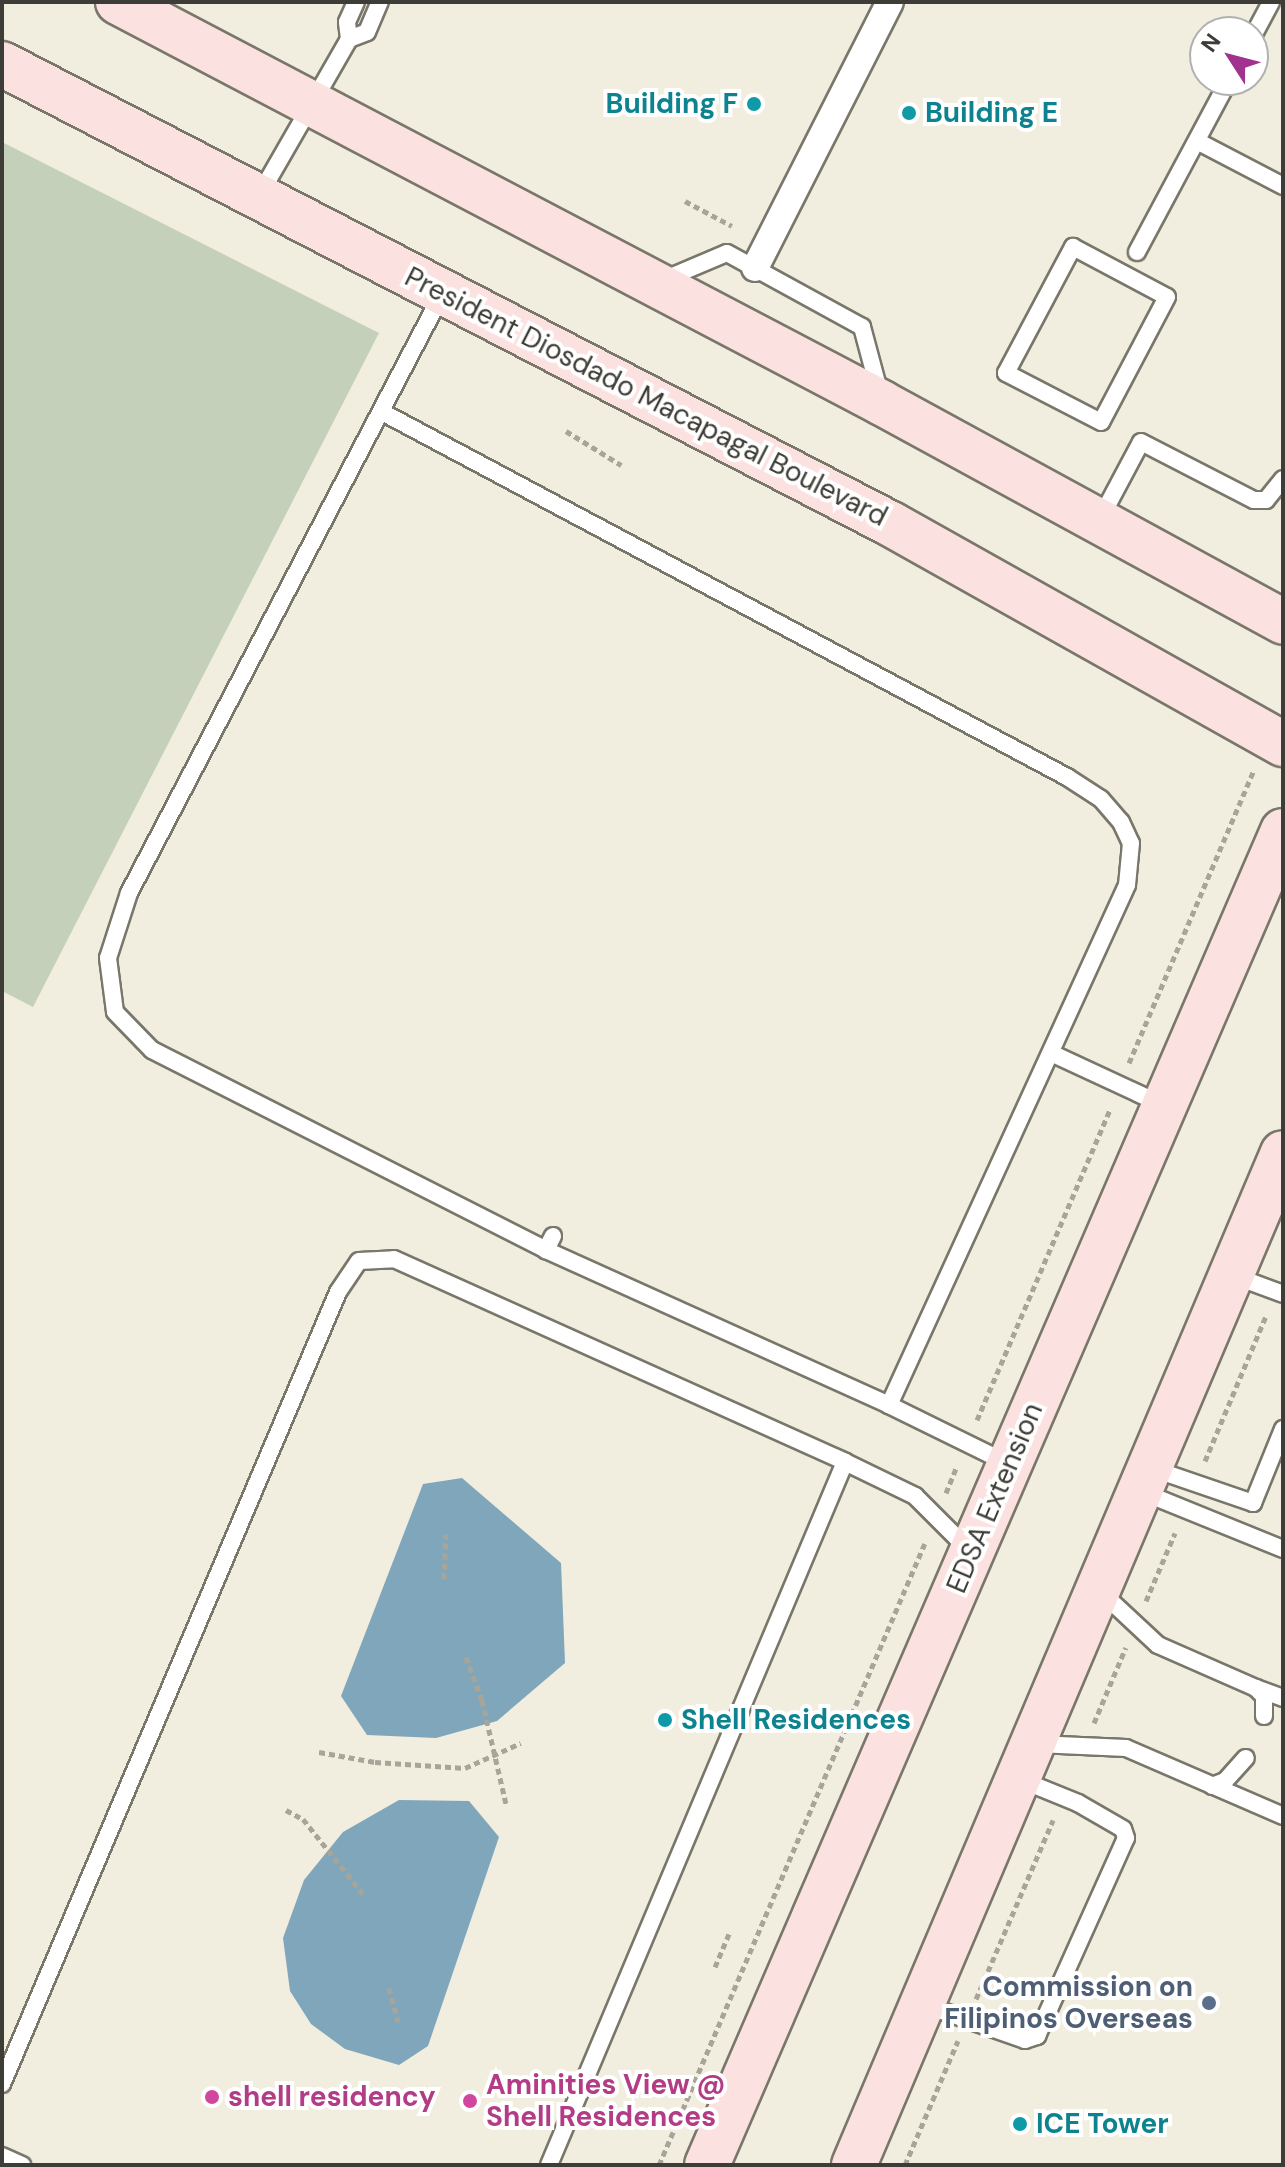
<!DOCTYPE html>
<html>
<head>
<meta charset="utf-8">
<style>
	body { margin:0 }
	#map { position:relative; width:1285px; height:2167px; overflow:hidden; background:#f1eee0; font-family:"DM Sans",sans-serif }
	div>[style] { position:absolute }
	.green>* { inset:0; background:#c4d0b9 }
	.water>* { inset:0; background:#7fa6ba }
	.path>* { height:5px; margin-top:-2.5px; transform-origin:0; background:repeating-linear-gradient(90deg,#a7a59a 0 6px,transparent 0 10px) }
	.roads { filter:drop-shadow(2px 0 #79766a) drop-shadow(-2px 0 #79766a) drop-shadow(0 2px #79766a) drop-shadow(0 -2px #79766a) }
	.service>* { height:16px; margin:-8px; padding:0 8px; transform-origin:8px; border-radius:8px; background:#fff }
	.pedestrian>* { height:26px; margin:-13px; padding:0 13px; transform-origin:13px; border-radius:13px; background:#fff }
	.secondary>* { height:44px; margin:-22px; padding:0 22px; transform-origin:22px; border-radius:22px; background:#fbe2e1 }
	.dots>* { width:22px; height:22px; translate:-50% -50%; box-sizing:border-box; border:4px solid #fff; border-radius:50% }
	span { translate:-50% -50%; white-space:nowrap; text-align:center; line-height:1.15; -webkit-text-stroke:8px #fff; paint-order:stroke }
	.culture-label { font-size:28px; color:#0d838f; font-weight:700 }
	.right { translate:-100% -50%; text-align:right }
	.left { translate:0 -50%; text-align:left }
	.street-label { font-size:28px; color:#3d3c36 }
	.service-label { font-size:28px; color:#4e5e75; font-weight:700 }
	.hotel-label { font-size:28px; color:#b23c85; font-weight:700 }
	.frame { position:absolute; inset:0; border:4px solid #3d3c36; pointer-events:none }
	.north { position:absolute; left:1189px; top:16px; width:80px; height:80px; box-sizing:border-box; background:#fff; border:2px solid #b1b1af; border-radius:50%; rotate:306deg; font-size:22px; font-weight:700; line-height:32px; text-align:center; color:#3d3c36 }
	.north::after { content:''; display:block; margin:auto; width:28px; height:36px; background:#a2328f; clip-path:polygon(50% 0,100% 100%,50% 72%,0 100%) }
</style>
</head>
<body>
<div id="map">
	<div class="green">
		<div style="clip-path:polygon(2px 142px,379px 333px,33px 1007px,2px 991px)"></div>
	</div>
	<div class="water">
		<div style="clip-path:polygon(462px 1478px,561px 1563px,565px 1663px,497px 1721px,436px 1738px,367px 1735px,341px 1696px,423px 1484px)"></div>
		<div style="clip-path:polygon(399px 1800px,469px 1801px,499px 1837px,428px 2046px,399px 2065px,345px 2049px,311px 2024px,290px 1991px,283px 1938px,304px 1880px,343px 1832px)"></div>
	</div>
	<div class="path">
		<div style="left:685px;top:201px;width:53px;rotate:28deg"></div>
		<div style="left:566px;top:431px;width:65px;rotate:31.7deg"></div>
		<div style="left:1129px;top:1063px;width:319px;rotate:-66.9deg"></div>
		<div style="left:977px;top:1420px;width:338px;rotate:-66.8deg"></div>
		<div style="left:1205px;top:1461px;width:157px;rotate:-67.2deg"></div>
		<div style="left:946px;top:1493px;width:29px;rotate:-68deg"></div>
		<div style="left:444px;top:1579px;width:45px;rotate:-87.5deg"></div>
		<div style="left:1146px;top:1601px;width:74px;rotate:-66.9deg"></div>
		<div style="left:466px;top:1657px;width:46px;rotate:69.6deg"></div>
		<div style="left:482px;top:1700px;width:107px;rotate:77deg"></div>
		<div style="left:1094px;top:1723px;width:82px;rotate:-67.2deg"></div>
		<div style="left:319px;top:1752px;width:57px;rotate:10.1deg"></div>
		<div style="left:375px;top:1762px;width:90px;rotate:3.8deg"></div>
		<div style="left:465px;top:1768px;width:61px;rotate:-24.1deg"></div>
		<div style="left:286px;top:1810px;width:19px;rotate:28deg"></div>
		<div style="left:303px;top:1819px;width:96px;rotate:51.3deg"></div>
		<div style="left:715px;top:1967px;width:39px;rotate:-67deg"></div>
		<div style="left:389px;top:1988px;width:35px;rotate:75deg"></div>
		<div style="left:976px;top:1999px;width:195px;rotate:-66.7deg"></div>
		<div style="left:659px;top:2165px;width:676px;rotate:-66.85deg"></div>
		<div style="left:905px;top:2165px;width:135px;rotate:-66.9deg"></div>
	</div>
	<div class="roads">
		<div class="service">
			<div style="left:1253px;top:36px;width:38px;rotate:-62deg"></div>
			<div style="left:349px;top:39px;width:19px;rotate:-21deg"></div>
			<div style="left:367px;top:32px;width:33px;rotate:-67deg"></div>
			<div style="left:1197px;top:141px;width:97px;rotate:27.6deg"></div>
			<div style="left:260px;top:194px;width:179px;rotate:-60.1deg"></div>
			<div style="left:349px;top:39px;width:17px;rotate:-97deg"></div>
			<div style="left:347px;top:22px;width:22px;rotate:-66deg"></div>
			<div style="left:1073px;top:247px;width:106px;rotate:28deg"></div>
			<div style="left:1167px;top:297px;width:141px;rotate:117.8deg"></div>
			<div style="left:1101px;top:422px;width:107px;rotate:-152.7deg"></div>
			<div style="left:1006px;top:373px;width:143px;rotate:-62deg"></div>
			<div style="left:1137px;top:252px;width:195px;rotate:-61.9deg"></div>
			<div style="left:663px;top:280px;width:69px;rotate:-22.9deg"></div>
			<div style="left:727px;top:253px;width:154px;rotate:28.7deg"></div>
			<div style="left:862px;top:327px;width:69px;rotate:75deg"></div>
			<div style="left:442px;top:294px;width:676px;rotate:117.59deg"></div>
			<div style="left:129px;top:893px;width:68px;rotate:107.9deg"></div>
			<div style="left:108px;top:958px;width:54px;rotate:82.6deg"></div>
			<div style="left:115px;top:1012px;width:53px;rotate:45.8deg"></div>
			<div style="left:152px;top:1050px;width:442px;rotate:26.9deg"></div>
			<div style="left:382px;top:412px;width:776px;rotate:28.05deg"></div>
			<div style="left:1067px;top:777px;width:40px;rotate:32.9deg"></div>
			<div style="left:1101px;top:799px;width:30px;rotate:49deg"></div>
			<div style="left:1121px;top:822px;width:23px;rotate:65deg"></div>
			<div style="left:1131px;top:843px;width:42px;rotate:95.4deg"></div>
			<div style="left:1127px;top:885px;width:572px;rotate:114.59deg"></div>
			<div style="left:1099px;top:521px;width:89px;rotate:-62deg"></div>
			<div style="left:1141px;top:442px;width:127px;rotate:27.2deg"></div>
			<div style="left:1254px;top:500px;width:12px"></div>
			<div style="left:1266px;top:500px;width:27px;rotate:-51deg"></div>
			<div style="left:1051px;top:1053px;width:123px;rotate:24.9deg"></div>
			<div style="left:553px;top:1236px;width:16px;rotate:117deg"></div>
			<div style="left:546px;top:1250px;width:376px;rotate:24.3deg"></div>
			<div style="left:889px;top:1405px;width:134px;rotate:26.2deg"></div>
			<div style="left:1232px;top:1275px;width:54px;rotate:20.4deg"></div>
			<div style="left:1151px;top:1468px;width:108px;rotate:18.9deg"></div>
			<div style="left:1253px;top:1503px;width:80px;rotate:-67.9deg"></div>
			<div style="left:1140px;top:1491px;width:154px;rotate:22.1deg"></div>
			<div style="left:1100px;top:1591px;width:79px;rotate:43deg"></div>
			<div style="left:1158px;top:1645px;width:107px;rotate:23.7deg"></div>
			<div style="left:1256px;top:1688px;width:11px;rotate:45deg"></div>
			<div style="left:1264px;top:1696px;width:20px;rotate:90deg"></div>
			<div style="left:1256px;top:1688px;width:29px;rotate:20deg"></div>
			<div style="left:1037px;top:1744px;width:89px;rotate:2.6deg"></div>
			<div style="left:1126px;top:1748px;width:171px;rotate:23.4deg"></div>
			<div style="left:1212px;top:1786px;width:14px;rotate:-21deg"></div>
			<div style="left:1225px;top:1781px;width:31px;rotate:-48deg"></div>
			<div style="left:925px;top:2005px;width:106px;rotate:19.3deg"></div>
			<div style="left:1025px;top:2040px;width:13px;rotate:-18deg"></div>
			<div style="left:1037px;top:2036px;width:217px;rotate:-65.8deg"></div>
			<div style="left:1126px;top:1838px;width:9px;rotate:-108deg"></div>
			<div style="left:1123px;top:1829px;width:52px;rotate:-150deg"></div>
			<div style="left:1078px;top:1803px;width:64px;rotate:-157.9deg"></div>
			<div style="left:2px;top:2084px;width:860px;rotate:-67.01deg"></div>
			<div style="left:338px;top:1292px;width:37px;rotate:-56deg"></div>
			<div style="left:359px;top:1261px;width:35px;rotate:-3deg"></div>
			<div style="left:394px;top:1259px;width:495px;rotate:24.2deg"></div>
			<div style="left:845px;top:1462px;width:78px;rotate:25.9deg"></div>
			<div style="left:915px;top:1496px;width:76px;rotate:45deg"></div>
			<div style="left:2px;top:2156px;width:22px;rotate:24deg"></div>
			<div style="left:549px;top:2165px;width:763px;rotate:-67.17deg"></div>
		</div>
		<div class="pedestrian">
			<div style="left:755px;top:268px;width:298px;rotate:-63.1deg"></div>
		</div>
		<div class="secondary">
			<div style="left:118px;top:2px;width:863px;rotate:27.69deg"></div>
			<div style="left:882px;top:403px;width:457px;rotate:28.6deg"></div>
			<div style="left:2px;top:64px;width:1001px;rotate:27.36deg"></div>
			<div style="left:891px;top:524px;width:450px;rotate:29.3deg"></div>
			<div style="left:707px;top:2165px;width:1453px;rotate:-66.65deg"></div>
			<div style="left:854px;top:2165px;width:1099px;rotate:-67.03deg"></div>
		</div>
	</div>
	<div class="dots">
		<div style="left:754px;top:104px;background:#0f9aa8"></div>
		<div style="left:909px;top:113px;background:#0f9aa8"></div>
		<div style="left:665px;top:1720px;background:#0f9aa8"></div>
		<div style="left:1209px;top:2003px;background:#5c6f8a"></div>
		<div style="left:212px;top:2097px;background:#d1479c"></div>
		<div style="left:470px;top:2101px;background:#d1479c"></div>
		<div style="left:1020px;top:2124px;background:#0f9aa8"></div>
	</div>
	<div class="culture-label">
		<span class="right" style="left:738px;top:104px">Building F</span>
		<span class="left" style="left:925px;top:113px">Building E</span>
		<span class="left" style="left:681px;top:1720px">Shell Residences</span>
		<span class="left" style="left:1036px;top:2124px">ICE Tower</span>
	</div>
	<div class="street-label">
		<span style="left:646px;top:397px;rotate:27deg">President Diosdado Macapagal Boulevard</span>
		<span style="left:995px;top:1498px;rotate:-67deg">EDSA Extension</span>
	</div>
	<div class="service-label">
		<span class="right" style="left:1193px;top:2003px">Commission on<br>Filipinos Overseas</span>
	</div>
	<div class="hotel-label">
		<span class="left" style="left:486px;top:2101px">Aminities View @<br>Shell Residences</span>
		<span class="left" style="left:228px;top:2097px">shell residency</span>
	</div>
	<div class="frame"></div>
	<div class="north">N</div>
</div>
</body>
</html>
